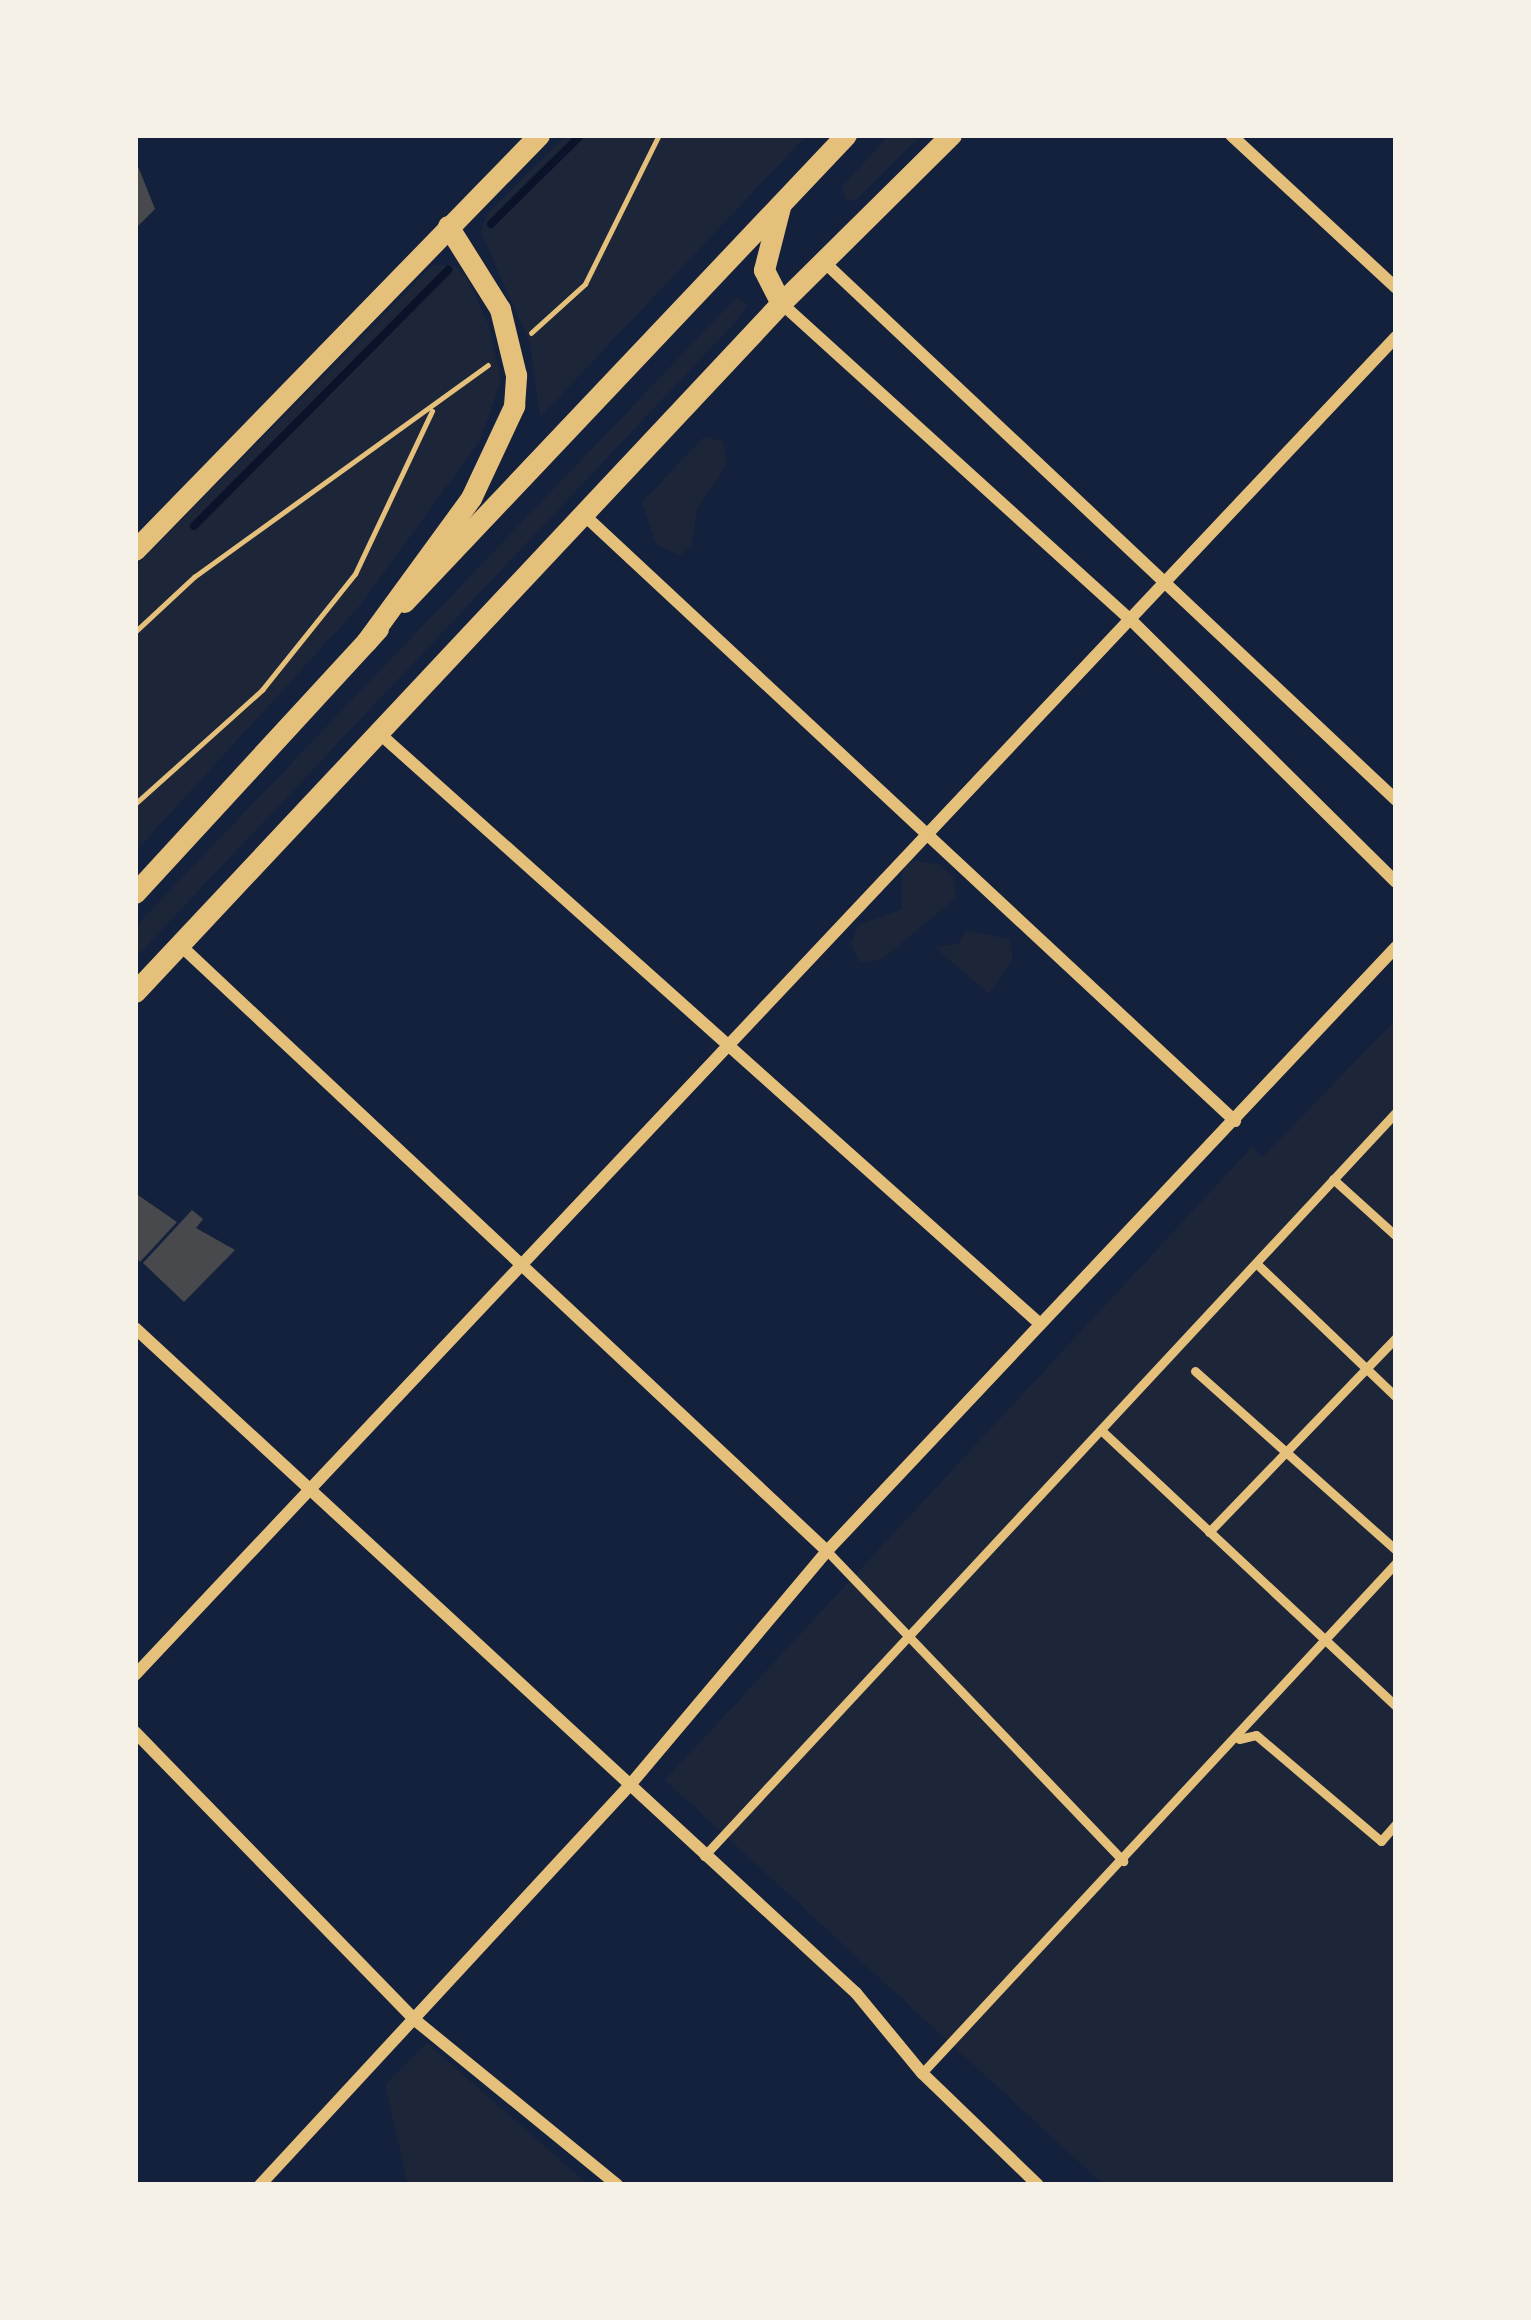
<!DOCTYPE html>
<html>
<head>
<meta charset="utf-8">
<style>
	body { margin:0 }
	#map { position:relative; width:1531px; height:2320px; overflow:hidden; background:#14213d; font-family:Literata,serif }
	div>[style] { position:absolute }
	.green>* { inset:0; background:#1d2539 }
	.stream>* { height:8px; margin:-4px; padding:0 4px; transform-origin:4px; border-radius:4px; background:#0b132b }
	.building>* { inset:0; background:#48494c }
	.path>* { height:4.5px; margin:-2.25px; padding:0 2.25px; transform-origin:2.25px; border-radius:2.25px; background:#e5c07b }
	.pedestrian>* { height:9px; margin:-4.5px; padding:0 4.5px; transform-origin:4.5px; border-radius:4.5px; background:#e5c07b }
	.minor>* { height:12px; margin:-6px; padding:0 6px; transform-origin:6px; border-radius:6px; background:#e5c07b }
	.primary>* { height:21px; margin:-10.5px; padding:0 10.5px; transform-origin:10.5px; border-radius:10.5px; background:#e5c07b }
	.trunk>* { height:21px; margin:-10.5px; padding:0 10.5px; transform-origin:10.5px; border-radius:10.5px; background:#e5c07b }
	span { translate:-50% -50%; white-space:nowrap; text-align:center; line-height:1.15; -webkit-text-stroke:10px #f6f1e7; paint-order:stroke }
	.frame { position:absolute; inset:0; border:138px solid #f6f1e7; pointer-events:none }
</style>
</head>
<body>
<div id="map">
	<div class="green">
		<div style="clip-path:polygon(566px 135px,807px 135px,540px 417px,530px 343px,481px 232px,487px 214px)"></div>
		<div style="clip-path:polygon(889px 135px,922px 135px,856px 200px,846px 200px,842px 187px)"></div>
		<div style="clip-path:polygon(433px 265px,455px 266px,468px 279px,489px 326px,501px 380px,480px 441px,357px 609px,135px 852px,135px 567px)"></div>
		<div style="clip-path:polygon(737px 297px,747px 304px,740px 317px,135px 958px,135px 927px)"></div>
		<div style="clip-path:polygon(704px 437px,723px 441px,727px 465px,697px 509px,692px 544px,680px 555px,656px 545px,642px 502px)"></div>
		<div style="clip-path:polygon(910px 860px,938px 864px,954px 877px,956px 898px,882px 959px,860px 962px,851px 944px,858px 925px,902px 909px,902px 870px)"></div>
		<div style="clip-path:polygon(966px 930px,1009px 939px,1013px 958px,989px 994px,936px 948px,959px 943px)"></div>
		<div style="clip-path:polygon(1396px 1019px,1396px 2185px,1104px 2185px,665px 1780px,1252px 1147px,1263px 1157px)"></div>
		<div style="clip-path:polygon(427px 2043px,585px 2182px,586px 2185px,408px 2185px,385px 2085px)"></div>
	</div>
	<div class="stream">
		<div style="left:491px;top:224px;width:127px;rotate:-44.7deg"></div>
		<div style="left:194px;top:526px;width:361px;rotate:-45.2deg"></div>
	</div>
	<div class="building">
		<div style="clip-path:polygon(135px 159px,155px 209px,135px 229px)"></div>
		<div style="clip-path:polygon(135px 1193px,177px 1222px,140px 1262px,135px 1257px)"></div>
		<div style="clip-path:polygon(192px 1210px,203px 1219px,196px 1228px,235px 1250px,184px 1302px,143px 1263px)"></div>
	</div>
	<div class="path">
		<div style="left:531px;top:333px;width:73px;rotate:-42.2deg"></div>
		<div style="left:585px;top:284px;width:166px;rotate:-63.6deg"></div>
		<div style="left:135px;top:632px;width:81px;rotate:-43deg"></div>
		<div style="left:194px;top:577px;width:362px;rotate:-35.8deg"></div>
		<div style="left:135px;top:804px;width:171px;rotate:-41.9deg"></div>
		<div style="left:262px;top:690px;width:149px;rotate:-51.3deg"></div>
		<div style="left:355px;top:574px;width:180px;rotate:-64.7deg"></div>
	</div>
	<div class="pedestrian">
		<div style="left:1333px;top:1179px;width:85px;rotate:42.1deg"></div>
		<div style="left:1258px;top:1265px;width:191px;rotate:43.7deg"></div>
		<div style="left:1195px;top:1371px;width:269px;rotate:41.7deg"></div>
		<div style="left:1102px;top:1431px;width:403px;rotate:43.1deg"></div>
		<div style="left:1209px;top:1532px;width:269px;rotate:-46.1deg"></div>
		<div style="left:827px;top:1551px;width:429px;rotate:46.3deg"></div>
		<div style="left:1239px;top:1739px;width:17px;rotate:-13deg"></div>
		<div style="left:1256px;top:1735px;width:164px;rotate:40.3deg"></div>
		<div style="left:1381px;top:1841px;width:23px;rotate:-49deg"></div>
		<div style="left:704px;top:1856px;width:1016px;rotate:-47.07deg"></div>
		<div style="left:922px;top:2073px;width:696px;rotate:-47.1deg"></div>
	</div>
	<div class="minor">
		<div style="left:1231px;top:135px;width:225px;rotate:42.8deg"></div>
		<div style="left:823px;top:261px;width:787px;rotate:43.25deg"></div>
		<div style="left:781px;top:303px;width:471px;rotate:42.2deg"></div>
		<div style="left:1130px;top:619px;width:374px;rotate:44.7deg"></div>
		<div style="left:583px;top:514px;width:891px;rotate:42.95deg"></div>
		<div style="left:380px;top:734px;width:885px;rotate:41.79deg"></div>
		<div style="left:179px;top:944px;width:888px;rotate:43.13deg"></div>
		<div style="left:135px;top:1328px;width:981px;rotate:42.69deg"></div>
		<div style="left:856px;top:1993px;width:104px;rotate:50.5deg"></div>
		<div style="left:922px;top:2073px;width:161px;rotate:44deg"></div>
		<div style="left:135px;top:1675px;width:1839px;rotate:-46.7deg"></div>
		<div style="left:135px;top:1732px;width:402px;rotate:45.8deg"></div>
		<div style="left:415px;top:2020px;width:261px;rotate:39.2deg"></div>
		<div style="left:260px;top:2185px;width:545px;rotate:-47.23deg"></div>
		<div style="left:630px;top:1785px;width:306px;rotate:-49.9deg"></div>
		<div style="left:827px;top:1551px;width:830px;rotate:-46.71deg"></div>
	</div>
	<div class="primary">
		<div style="left:780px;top:207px;width:65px;rotate:104.3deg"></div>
		<div style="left:764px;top:270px;width:37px;rotate:63deg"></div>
		<div style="left:404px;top:602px;width:643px;rotate:-46.58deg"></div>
		<div style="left:135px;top:893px;width:359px;rotate:-47.4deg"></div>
		<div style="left:135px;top:992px;width:944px;rotate:-46.84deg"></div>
		<div style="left:781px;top:303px;width:239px;rotate:-44.7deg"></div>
	</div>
	<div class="trunk">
		<div style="left:135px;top:550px;width:579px;rotate:-45.77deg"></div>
		<div style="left:366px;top:642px;width:178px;rotate:-53.9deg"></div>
		<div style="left:471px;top:498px;width:102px;rotate:-64.9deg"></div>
		<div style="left:514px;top:406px;width:31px;rotate:-86deg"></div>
		<div style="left:516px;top:375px;width:68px;rotate:-103.6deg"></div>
		<div style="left:500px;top:309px;width:98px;rotate:-122.1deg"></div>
	</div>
	<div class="frame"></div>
</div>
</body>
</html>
